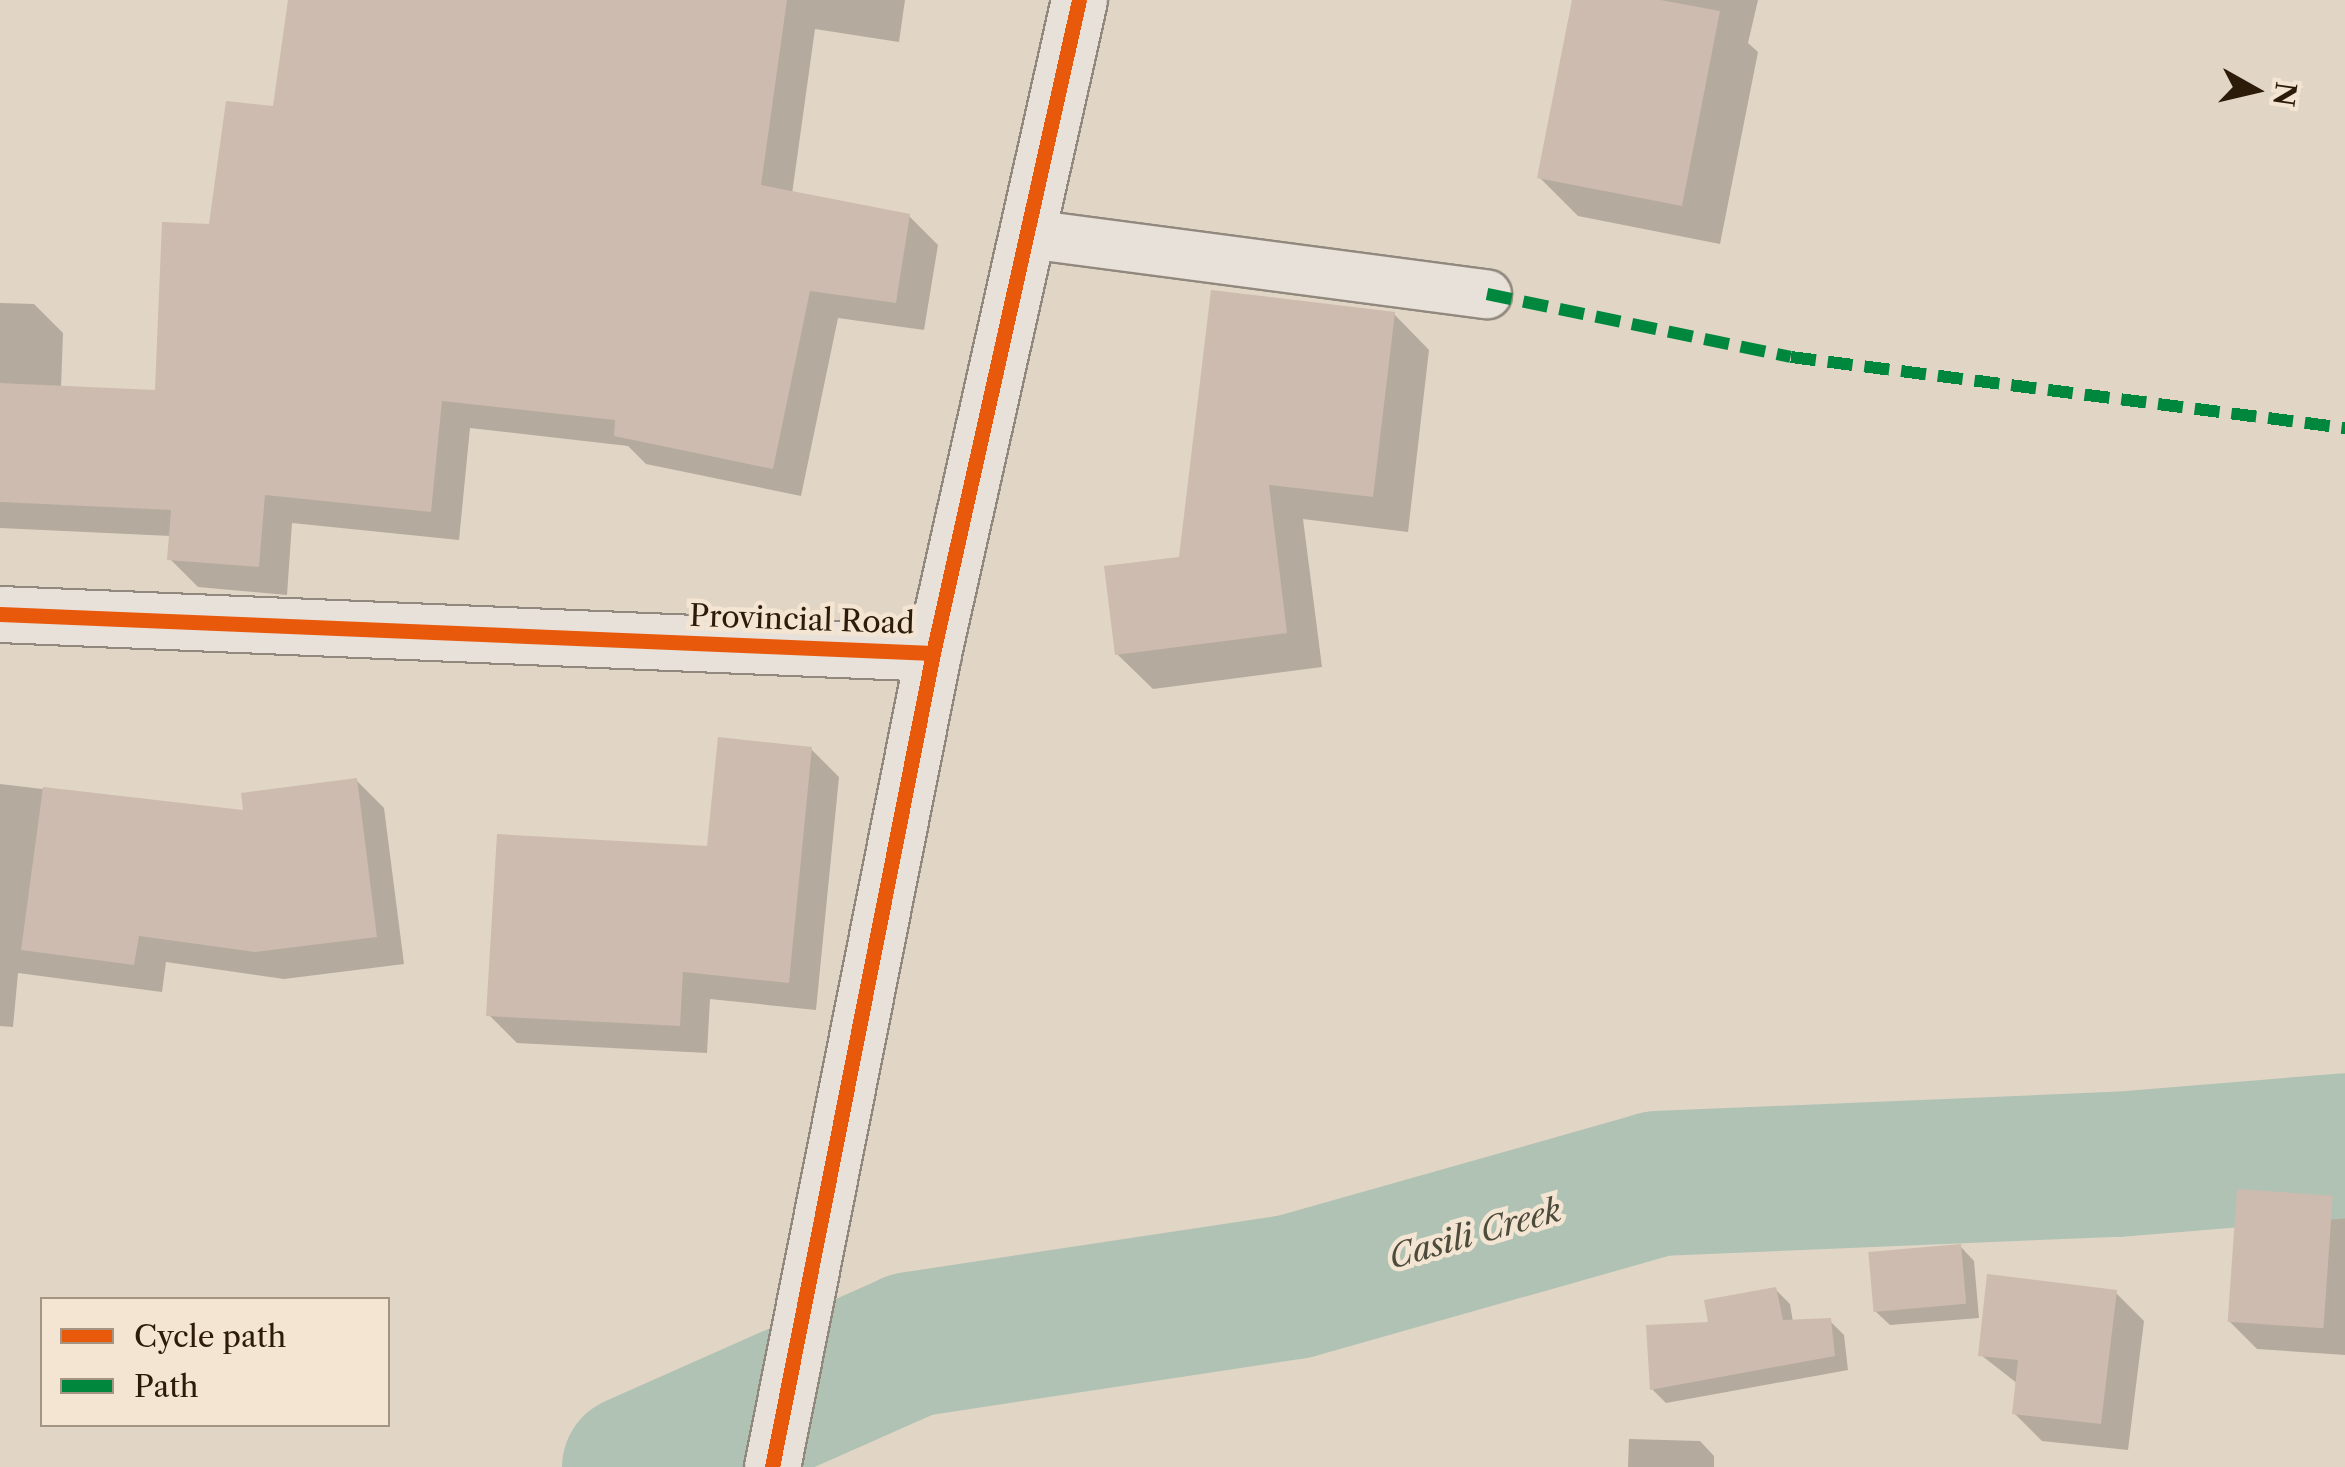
<!DOCTYPE html>
<html>
<head>
<meta charset="utf-8">
<style>
	body { margin:0 }
	#map { position:relative; width:2345px; height:1467px; overflow:hidden; background:#e1d5c5; font-family:"Libre Caslon Text",serif }
	div>[style] { position:absolute }
	.shadow>* { inset:0; background:#0003 }
	.river>* { height:145px; margin:-72.5px; padding:0 72.5px; transform-origin:72.5px; border-radius:72.5px; background:#afc2b4 }
	.building>* { inset:0; background:#ccbbae; transform-origin:0 0 }
	.roads { filter:drop-shadow(2px 0 #91897e) drop-shadow(-2px 0 #91897e) drop-shadow(0 2px #91897e) drop-shadow(0 -2px #91897e) }
	.lane>* { height:48px; margin:-24px; padding:0 24px; transform-origin:24px; border-radius:24px; background:#e7e1d9 }
	.street>* { height:55px; margin:-27.5px; padding:0 27.5px; transform-origin:27.5px; border-radius:27.5px; background:#e7e1d9 }
	.quiet>* { height:12px; margin-top:-6px; transform-origin:0; background:repeating-linear-gradient(90deg,#00873e 0 25px,transparent 0 37px) }
	.cycleway>* { height:15px; margin:-7.5px; padding:0 7.5px; transform-origin:7.5px; border-radius:7.5px; background:#e8590c }
	span { translate:-50% -50%; white-space:nowrap; text-align:center; line-height:1.15; -webkit-text-stroke:9px #f3e5d2; paint-order:stroke }
	.street-label { font-size:30px; color:#2d1b0a }
	.water-label { font-size:32px; color:#4d4b3b; font-style:italic }
	.legend { position:absolute; left:40px; top:1297px; width:350px; height:130px; box-sizing:border-box; background:#f3e5d2; border:2px solid #a49482; margin:0; padding:12px 18px; list-style:none; font-size:30px; color:#2d1b0a }
	.legend li { display:flex; align-items:center; gap:20px; height:50px }
	.legend b { width:50px; border:2px solid #a49482 }
	.north { position:absolute; left:2205px; top:40px; width:100px; height:100px; -webkit-text-stroke:8px #f3e5d2; paint-order:stroke; rotate:98deg; font-size:28px; font-weight:700; line-height:40px; text-align:center; color:#2d1b0a }
	.north::after { content:''; display:block; margin:auto; width:35px; height:45px; background:#2d1b0a; clip-path:polygon(50% 0,100% 100%,50% 72%,0 100%) }
</style>
</head>
<body>
<div id="map">
	<div class="shadow">
		<div style="clip-path:polygon(365px 0,905px 0,899px 42px,815px 29px,792px 194px,909px 216px,938px 245px,924px 330px,838px 318px,801px 496px,646px 464px,628px 446px,470px 428px,459px 540px,292px 523px,287px 595px,198px 587px,170px 559px,171px 536px,0 528px,0 303px,34px 304px,63px 333px,61px 388px,157px 392px,211px 226px,275px 109px)"></div>
		<div style="clip-path:polygon(1574px 0,1758px 0,1748px 43px,1758px 52px,1720px 244px,1578px 216px,1539px 177px)"></div>
		<div style="clip-path:polygon(1394px 314px,1429px 350px,1408px 532px,1303px 519px,1322px 667px,1153px 689px,1117px 654px,1182px 559px)"></div>
		<div style="clip-path:polygon(811px 749px,839px 777px,816px 1010px,710px 999px,707px 1053px,517px 1043px,489px 1015px,709px 849px)"></div>
		<div style="clip-path:polygon(356px 780px,384px 808px,404px 964px,284px 979px,166px 962px,162px 992px,18px 973px,13px 1027px,0 1026px,0 784px,246px 813px)"></div>
		<div style="clip-path:polygon(2332px 1198px,2345px 1211px,2345px 1355px,2257px 1349px,2229px 1321px)"></div>
		<div style="clip-path:polygon(1960px 1246px,1974px 1261px,1979px 1318px,1890px 1325px,1875px 1311px)"></div>
		<div style="clip-path:polygon(1776px 1290px,1790px 1304px,1793px 1322px,1830px 1321px,1844px 1335px,1848px 1370px,1666px 1403px,1652px 1389px)"></div>
		<div style="clip-path:polygon(2116px 1293px,2144px 1321px,2128px 1450px,2042px 1441px,2014px 1413px,2018px 1384px,1981px 1355px)"></div>
		<div style="clip-path:polygon(1629px 1439px,1700px 1441px,1714px 1456px,1714px 1467px,1628px 1467px)"></div>
	</div>
	<div class="river">
		<div style="left:634px;top:1467px;width:303px;rotate:-23.9deg"></div>
		<div style="left:911px;top:1344px;width:387px;rotate:-8.6deg"></div>
		<div style="left:1294px;top:1286px;width:377px;rotate:-15.8deg"></div>
		<div style="left:1657px;top:1183px;width:459px;rotate:-2.4deg"></div>
		<div style="left:2116px;top:1164px;width:230px;rotate:-4.7deg"></div>
	</div>
	<div class="building">
		<div style="clip-path:polygon(288px 0,787px 0,761px 185px,910px 214px,896px 303px,810px 291px,773px 469px,614px 436px,615px 420px,442px 401px,431px 512px,265px 495px,259px 567px,167px 560px,171px 510px,0 502px,0 383px,155px 390px,162px 222px,209px 224px,226px 101px,273px 106px)"></div>
		<div style="clip-path:polygon(1572px 0,1661px 0,1720px 11px,1682px 206px,1537px 178px)"></div>
		<div style="clip-path:polygon(1211px 290px,1395px 312px,1373px 497px,1269px 485px,1287px 633px,1115px 655px,1104px 566px,1179px 557px)"></div>
		<div style="clip-path:polygon(718px 737px,812px 747px,789px 983px,683px 972px,680px 1026px,486px 1016px,497px 834px,707px 846px)"></div>
		<div style="clip-path:polygon(357px 778px,377px 937px,255px 952px,139px 936px,134px 965px,21px 950px,43px 787px,243px 810px,241px 793px)"></div>
		<div style="left:2237px;top:1189px;width:96px;height:133px;rotate:4deg"></div>
		<div style="left:1961px;top:1244px;width:60px;height:93px;rotate:85deg"></div>
		<div style="clip-path:polygon(1987px 1274px,2117px 1290px,2101px 1424px,2012px 1414px,2018px 1360px,1978px 1356px)"></div>
		<div style="clip-path:polygon(1776px 1287px,1783px 1320px,1831px 1318px,1835px 1356px,1650px 1390px,1646px 1325px,1708px 1322px,1704px 1300px)"></div>
	</div>
	<div class="roads">
		<div class="lane">
			<div style="left:1029px;top:234px;width:462px;rotate:7.5deg"></div>
		</div>
		<div class="street">
			<div style="left:0;top:614px;width:934px;rotate:2.39deg"></div>
			<div style="left:933px;top:653px;width:669px;rotate:-77.4deg"></div>
			<div style="left:772px;top:1467px;width:830px;rotate:-78.81deg"></div>
		</div>
	</div>
	<div class="quiet">
		<div style="left:1487px;top:294px;width:310px;rotate:11.7deg"></div>
		<div style="left:1791px;top:357px;width:559px;rotate:7.3deg"></div>
	</div>
	<div class="cycleway">
		<div style="left:0;top:614px;width:934px;rotate:2.39deg"></div>
		<div style="left:933px;top:653px;width:669px;rotate:-77.4deg"></div>
		<div style="left:772px;top:1467px;width:830px;rotate:-78.81deg"></div>
	</div>
	<div class="street-label">
		<span style="left:802px;top:620px;rotate:2deg">Provincial Road</span>
	</div>
	<div class="water-label">
		<span style="left:1475px;top:1234px;rotate:-16deg">Casili Creek</span>
	</div>
	<ul class="legend">
	<li><b style="height:12px;background:#e8590c"></b>Cycle path</li>
	<li><b style="height:12px;background:#00873e"></b>Path</li>
	</ul>
	<div class="north">N</div>
</div>
</body>
</html>
